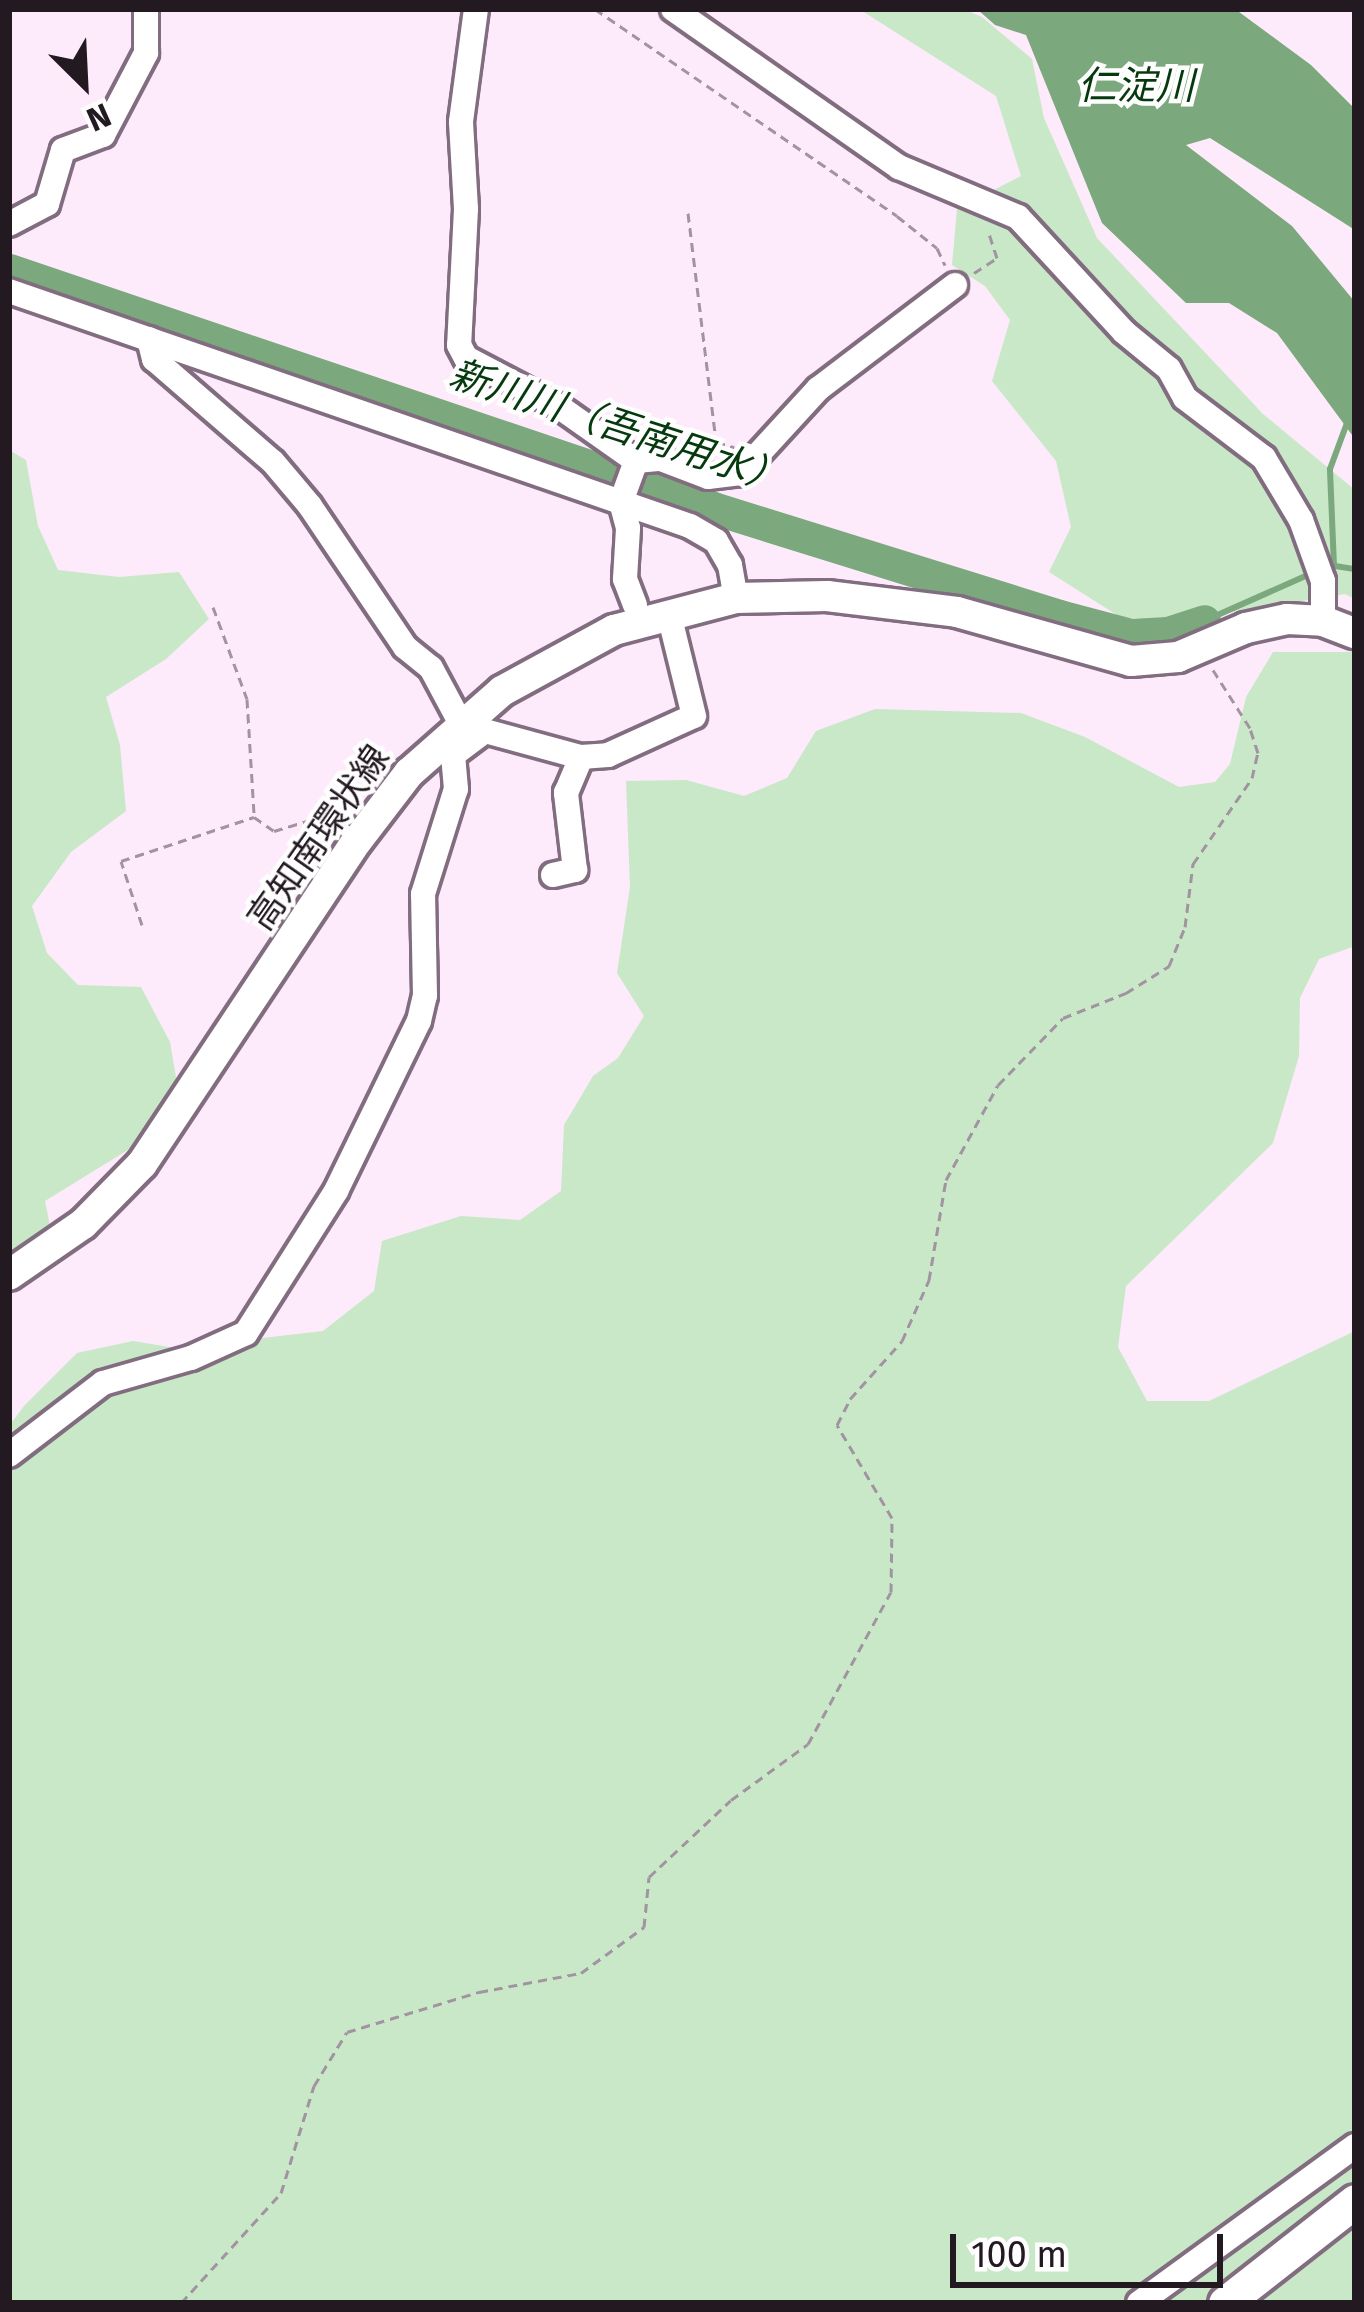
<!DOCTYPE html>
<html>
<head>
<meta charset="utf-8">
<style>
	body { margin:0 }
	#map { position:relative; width:1364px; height:2312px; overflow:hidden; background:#fdeafb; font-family:"Fira Sans","Noto Sans JP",sans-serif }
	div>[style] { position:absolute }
	.green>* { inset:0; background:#c8e8c8 }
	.water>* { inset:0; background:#7ba87c }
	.stream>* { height:6px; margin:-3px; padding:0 3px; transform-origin:3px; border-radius:3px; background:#7ba87c }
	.river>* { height:33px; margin:-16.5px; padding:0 16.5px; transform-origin:16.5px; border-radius:16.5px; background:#7ba87c }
	.path>* { height:3px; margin-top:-1.5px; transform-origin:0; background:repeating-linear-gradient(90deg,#a293a0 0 9px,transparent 0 15px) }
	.roads { filter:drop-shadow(3px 0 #826d80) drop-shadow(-3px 0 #826d80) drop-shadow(0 3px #826d80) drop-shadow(0 -3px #826d80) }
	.minor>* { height:24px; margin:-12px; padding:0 12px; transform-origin:12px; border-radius:12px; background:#fff }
	.major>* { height:30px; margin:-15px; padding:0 15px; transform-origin:15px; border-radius:15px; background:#fff }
	.highway>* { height:33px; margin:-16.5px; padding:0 16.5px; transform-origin:16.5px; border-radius:16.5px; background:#fff }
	span { translate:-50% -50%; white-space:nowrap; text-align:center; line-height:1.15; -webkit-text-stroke:9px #fefefe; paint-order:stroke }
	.street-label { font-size:36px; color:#221921 }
	.water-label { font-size:39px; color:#06390e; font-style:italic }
	.frame { position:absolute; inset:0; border:12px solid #221921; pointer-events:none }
	.north { position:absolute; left:24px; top:24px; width:120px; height:120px; -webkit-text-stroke:9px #fefefe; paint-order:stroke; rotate:156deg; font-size:33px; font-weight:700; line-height:48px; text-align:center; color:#221921 }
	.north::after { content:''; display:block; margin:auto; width:42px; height:54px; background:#221921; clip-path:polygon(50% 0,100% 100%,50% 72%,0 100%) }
	.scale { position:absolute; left:950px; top:2234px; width:273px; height:54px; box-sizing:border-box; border:6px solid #221921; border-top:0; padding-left:15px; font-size:36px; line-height:42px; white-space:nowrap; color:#221921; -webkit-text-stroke:9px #fefefe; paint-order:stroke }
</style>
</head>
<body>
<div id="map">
	<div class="green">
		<div style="clip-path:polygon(859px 9px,963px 9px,982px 17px,1032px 59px,1044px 118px,1097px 238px,1263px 414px,1355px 490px,1355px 599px,1345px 594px,1172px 622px,1120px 617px,1049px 572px,1071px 527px,1056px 461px,992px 381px,1010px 320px,985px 286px,952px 265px,957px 209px,1021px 176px,996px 96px)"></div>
		<div style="clip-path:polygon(9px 450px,26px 460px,38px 526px,58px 570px,119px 577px,179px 572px,209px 619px,166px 659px,106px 697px,120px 745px,126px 811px,71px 852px,32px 906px,47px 953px,78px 985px,141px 987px,170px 1042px,179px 1095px,131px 1148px,45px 1201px,51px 1231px,9px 1264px)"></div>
		<div style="clip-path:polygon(1273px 652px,1355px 652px,1355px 946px,1319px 959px,1300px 998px,1299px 1056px,1273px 1143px,1126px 1286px,1118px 1347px,1147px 1401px,1209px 1401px,1355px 1331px,1355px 2303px,9px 2303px,9px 1426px,24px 1406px,77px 1353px,133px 1341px,175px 1348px,323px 1331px,374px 1291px,382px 1241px,461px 1216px,520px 1220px,561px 1191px,564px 1125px,593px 1076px,618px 1058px,644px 1016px,617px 973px,630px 887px,626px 781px,686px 780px,744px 796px,787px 778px,816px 731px,875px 709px,1021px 713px,1085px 737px,1179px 787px,1215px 782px,1230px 764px,1246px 697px)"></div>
	</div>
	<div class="water">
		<div style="clip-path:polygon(977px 9px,1235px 9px,1311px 65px,1355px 109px,1355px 230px,1210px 138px,1186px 145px,1292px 226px,1355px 302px,1355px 439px,1277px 333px,1229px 303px,1186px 303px,1102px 223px,1026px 35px,995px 25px)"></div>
	</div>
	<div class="stream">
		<div style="left:1334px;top:566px;width:97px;rotate:-92.4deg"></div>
		<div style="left:1330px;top:469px;width:49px;rotate:-69.7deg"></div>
		<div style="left:1335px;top:566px;width:20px;rotate:9deg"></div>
		<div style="left:1204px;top:621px;width:116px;rotate:-23.9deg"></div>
	</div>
	<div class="river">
		<div style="left:9px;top:270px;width:743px;rotate:18.68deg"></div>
		<div style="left:713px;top:508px;width:362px;rotate:17.3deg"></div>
		<div style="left:1059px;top:616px;width:74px;rotate:14.8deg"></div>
		<div style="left:1131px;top:635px;width:37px;rotate:-3deg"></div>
		<div style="left:1168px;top:633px;width:38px;rotate:-18deg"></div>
	</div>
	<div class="path">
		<div style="left:595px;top:9px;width:366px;rotate:34.4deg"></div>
		<div style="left:897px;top:216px;width:51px;rotate:38.7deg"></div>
		<div style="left:937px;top:248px;width:19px;rotate:65deg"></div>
		<div style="left:688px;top:213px;width:231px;rotate:83deg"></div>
		<div style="left:716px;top:442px;width:19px;rotate:16deg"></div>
		<div style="left:974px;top:273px;width:27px;rotate:-33deg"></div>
		<div style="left:997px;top:258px;width:29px;rotate:-108deg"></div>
		<div style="left:213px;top:607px;width:98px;rotate:69.7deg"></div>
		<div style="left:247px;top:699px;width:116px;rotate:86.5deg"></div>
		<div style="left:142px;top:925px;width:67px;rotate:-108.2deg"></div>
		<div style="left:121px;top:861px;width:140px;rotate:-18.3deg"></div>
		<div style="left:254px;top:817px;width:24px;rotate:35deg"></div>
		<div style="left:274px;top:831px;width:79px;rotate:-16.8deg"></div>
		<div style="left:181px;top:2303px;width:149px;rotate:-47.7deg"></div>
		<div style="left:281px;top:2193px;width:112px;rotate:-72.9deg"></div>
		<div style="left:314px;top:2086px;width:63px;rotate:-58.6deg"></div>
		<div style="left:347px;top:2032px;width:138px;rotate:-16.9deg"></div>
		<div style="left:479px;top:1992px;width:104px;rotate:-10.6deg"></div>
		<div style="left:581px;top:1973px;width:78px;rotate:-36.1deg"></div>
		<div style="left:644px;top:1927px;width:50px;rotate:-84.3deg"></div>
		<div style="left:649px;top:1877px;width:112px;rotate:-43.2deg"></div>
		<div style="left:731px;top:1800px;width:95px;rotate:-36deg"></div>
		<div style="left:808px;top:1744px;width:173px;rotate:-61.4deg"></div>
		<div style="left:891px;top:1592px;width:74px;rotate:-89.2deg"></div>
		<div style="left:892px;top:1518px;width:108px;rotate:-120.6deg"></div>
		<div style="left:837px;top:1425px;width:29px;rotate:-63deg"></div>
		<div style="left:850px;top:1399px;width:78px;rotate:-48.1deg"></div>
		<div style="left:902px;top:1341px;width:67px;rotate:-66.1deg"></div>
		<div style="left:929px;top:1280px;width:101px;rotate:-80.4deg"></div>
		<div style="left:946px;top:1180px;width:108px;rotate:-61.3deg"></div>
		<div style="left:998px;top:1085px;width:93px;rotate:-45.9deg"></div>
		<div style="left:1063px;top:1018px;width:68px;rotate:-21.6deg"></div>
		<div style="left:1126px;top:993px;width:51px;rotate:-32.1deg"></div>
		<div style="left:1169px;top:966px;width:42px;rotate:-67.7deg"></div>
		<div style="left:1185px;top:927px;width:64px;rotate:-82.8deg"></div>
		<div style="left:1193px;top:864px;width:104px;rotate:-55.5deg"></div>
		<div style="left:1252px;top:778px;width:26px;rotate:-77deg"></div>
		<div style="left:1258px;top:753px;width:26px;rotate:-108deg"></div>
		<div style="left:1250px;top:728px;width:69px;rotate:-122.5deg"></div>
	</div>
	<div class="roads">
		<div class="minor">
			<div style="left:476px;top:9px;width:114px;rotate:97.6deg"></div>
			<div style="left:461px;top:122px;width:87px;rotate:86.7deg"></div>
			<div style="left:466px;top:209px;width:136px;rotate:92.9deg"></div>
			<div style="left:459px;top:345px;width:15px;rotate:62deg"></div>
			<div style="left:466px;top:358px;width:104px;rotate:27.6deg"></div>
			<div style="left:558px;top:406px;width:95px;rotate:35.2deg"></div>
			<div style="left:673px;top:9px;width:276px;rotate:35deg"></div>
			<div style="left:899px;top:167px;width:129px;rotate:22.8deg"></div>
			<div style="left:1018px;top:217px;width:156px;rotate:47.3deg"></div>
			<div style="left:1124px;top:332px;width:58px;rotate:39.4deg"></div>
			<div style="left:1169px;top:369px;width:33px;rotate:61deg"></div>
			<div style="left:1185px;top:398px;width:99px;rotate:37.2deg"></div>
			<div style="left:1264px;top:458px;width:72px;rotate:59.2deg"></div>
			<div style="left:1301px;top:520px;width:65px;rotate:70.2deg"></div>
			<div style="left:1323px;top:581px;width:40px;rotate:90deg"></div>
			<div style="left:9px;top:224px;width:43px;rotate:-27.8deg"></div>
			<div style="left:47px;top:204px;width:56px;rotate:-73.5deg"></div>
			<div style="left:63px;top:150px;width:43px;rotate:-20.6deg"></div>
			<div style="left:103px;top:135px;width:93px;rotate:-62.3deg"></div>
			<div style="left:146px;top:53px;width:44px;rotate:-90deg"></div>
			<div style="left:9px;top:291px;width:720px;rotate:19.04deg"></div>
			<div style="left:690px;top:526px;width:30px;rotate:30deg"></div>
			<div style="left:716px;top:541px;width:28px;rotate:60deg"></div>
			<div style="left:730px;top:565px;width:34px;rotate:80deg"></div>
			<div style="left:149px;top:339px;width:21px;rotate:76deg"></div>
			<div style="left:154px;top:359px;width:157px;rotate:40.9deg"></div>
			<div style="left:273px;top:462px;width:57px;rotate:49.9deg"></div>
			<div style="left:310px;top:506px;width:170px;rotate:56deg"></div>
			<div style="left:405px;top:647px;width:33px;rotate:39deg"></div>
			<div style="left:431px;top:668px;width:81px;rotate:61.8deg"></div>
			<div style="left:635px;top:605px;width:28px;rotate:-111deg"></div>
			<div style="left:625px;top:579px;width:51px;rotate:-86.6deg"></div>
			<div style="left:628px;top:528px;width:27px;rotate:-105deg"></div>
			<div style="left:621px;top:502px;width:44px;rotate:-69.9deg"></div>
			<div style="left:636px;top:461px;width:25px;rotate:-5deg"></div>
			<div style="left:661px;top:459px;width:50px;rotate:21deg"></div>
			<div style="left:708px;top:477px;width:33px;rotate:-7deg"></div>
			<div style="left:741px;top:473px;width:114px;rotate:-47.5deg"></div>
			<div style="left:818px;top:389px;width:172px;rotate:-37.2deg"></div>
			<div style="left:553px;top:875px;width:23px;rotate:-13deg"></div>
			<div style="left:575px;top:870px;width:78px;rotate:-96.7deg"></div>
			<div style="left:566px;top:793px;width:39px;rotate:-67deg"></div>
			<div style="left:9px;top:1455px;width:118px;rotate:-37.5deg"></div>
			<div style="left:103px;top:1383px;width:91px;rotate:-15.9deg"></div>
			<div style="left:191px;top:1358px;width:60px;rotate:-24.4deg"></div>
			<div style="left:246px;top:1333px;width:168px;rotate:-57.6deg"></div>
			<div style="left:336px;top:1191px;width:189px;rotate:-64deg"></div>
			<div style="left:419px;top:1021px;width:26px;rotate:-77deg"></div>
			<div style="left:425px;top:996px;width:102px;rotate:-91.1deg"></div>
			<div style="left:423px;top:894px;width:110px;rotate:-72.6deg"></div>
			<div style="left:456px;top:789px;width:34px;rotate:-95deg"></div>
			<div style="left:453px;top:755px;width:40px;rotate:-37deg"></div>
			<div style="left:485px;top:731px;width:99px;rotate:15.2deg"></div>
			<div style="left:581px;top:757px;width:27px;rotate:-4deg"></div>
			<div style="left:608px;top:755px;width:94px;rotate:-24.4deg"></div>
			<div style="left:694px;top:716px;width:105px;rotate:-103.8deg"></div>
			<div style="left:1139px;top:2303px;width:267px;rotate:-36deg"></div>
		</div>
		<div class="major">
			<div style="left:9px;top:1275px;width:90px;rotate:-34.6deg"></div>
			<div style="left:83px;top:1224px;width:84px;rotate:-45.5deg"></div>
			<div style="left:142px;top:1164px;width:388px;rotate:-56.4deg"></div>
			<div style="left:357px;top:841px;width:86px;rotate:-52.6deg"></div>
			<div style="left:409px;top:773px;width:124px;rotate:-41.4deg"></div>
			<div style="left:502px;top:691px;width:128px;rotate:-28.6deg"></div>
			<div style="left:614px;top:630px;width:126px;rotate:-14.7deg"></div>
			<div style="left:736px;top:598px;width:91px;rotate:-1.3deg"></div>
			<div style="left:827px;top:596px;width:131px;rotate:7deg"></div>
			<div style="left:957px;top:612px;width:181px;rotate:15.7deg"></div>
			<div style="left:1131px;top:661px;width:47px;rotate:-4.9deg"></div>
			<div style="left:1178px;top:657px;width:74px;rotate:-23.1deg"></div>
			<div style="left:1246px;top:628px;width:42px;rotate:-12.4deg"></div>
			<div style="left:1287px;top:619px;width:36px;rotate:3deg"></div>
			<div style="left:1323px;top:621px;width:34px;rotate:21deg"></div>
		</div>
		<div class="highway">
			<div style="left:1225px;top:2303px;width:165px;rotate:-38.1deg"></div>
		</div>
	</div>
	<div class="street-label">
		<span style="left:319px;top:838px;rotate:-55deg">高知南環状線</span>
	</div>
	<div class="water-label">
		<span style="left:1136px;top:86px">仁淀川</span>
		<span style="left:618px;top:427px;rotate:18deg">新川川（吾南用水）</span>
	</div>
	<div class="frame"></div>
	<div class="north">N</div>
	<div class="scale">100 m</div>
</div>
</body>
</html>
